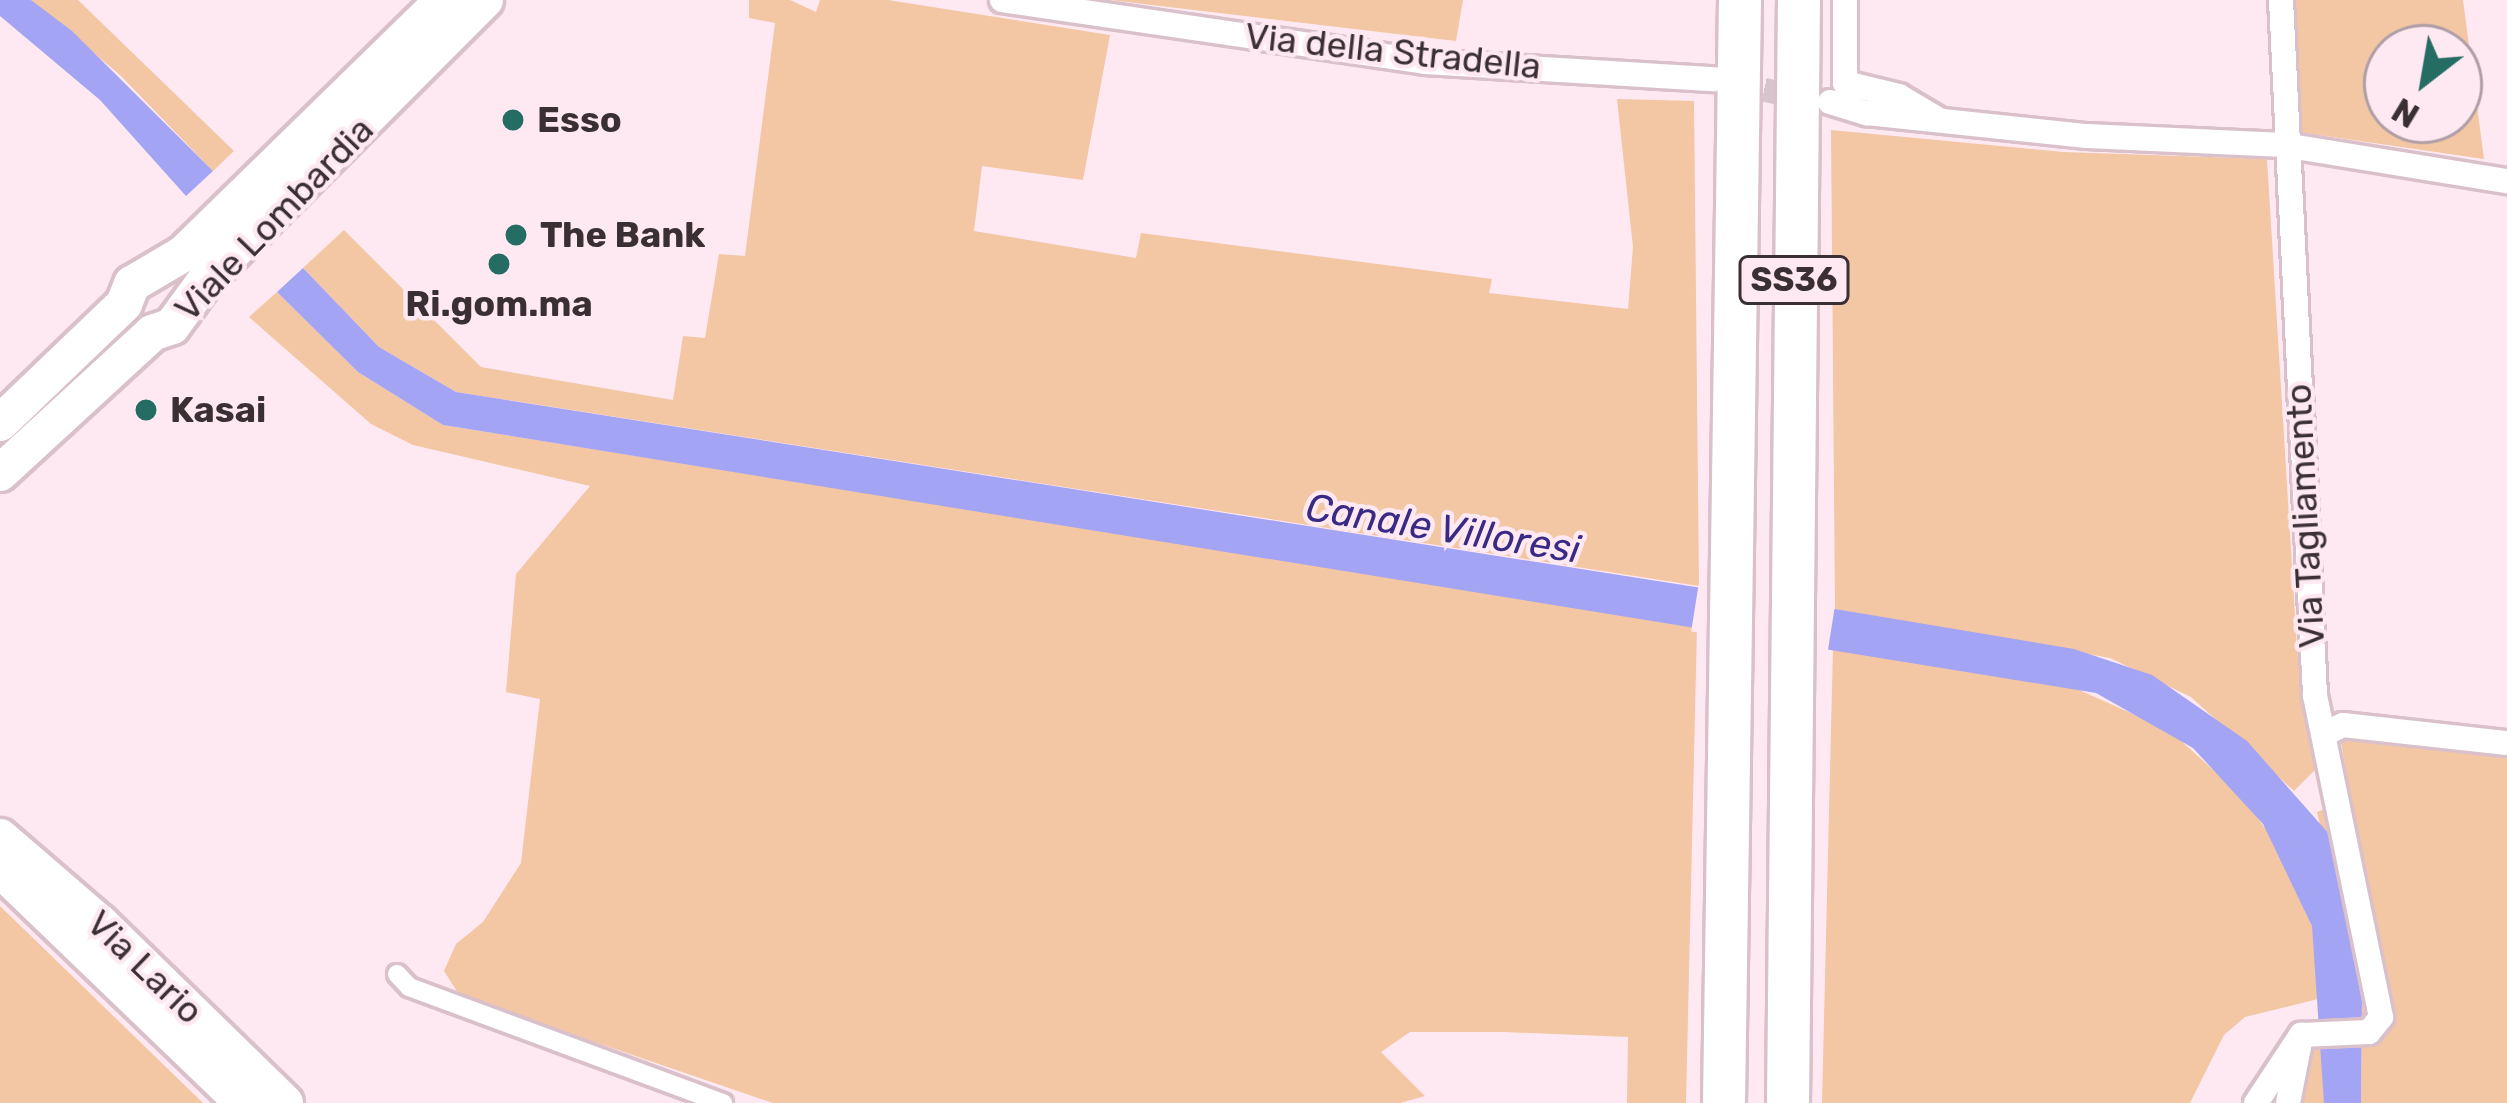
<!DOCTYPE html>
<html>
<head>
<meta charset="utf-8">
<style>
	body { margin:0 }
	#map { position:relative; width:2507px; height:1103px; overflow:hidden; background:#fee9f2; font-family:Rubik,sans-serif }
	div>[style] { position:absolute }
	.green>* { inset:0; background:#f3c6a4 }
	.water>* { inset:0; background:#a4a4f4 }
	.pier>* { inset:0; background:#fee9f2; transform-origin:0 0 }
	.minor-tunnel>* { height:24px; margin-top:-12px; transform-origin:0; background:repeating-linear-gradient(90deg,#d7c4cc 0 24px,transparent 0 36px) }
	.roads { filter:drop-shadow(3px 0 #d9c0ca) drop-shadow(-3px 0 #d9c0ca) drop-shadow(0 3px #d9c0ca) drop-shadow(0 -3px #d9c0ca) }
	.pedestrian>* { height:18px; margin:-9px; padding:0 9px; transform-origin:9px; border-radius:9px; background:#fff }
	.minor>* { height:24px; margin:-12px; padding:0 12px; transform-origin:12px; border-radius:12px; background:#fff }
	.secondary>* { height:36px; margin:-18px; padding:0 18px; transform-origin:18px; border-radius:18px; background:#fff }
	.trunk>* { height:42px; margin:-21px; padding:0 21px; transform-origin:21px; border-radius:21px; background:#fff }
	.dots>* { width:33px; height:33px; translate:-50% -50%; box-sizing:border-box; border:6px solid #fee9f2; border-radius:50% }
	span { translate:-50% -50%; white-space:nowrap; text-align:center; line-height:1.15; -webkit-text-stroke:9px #fee9f2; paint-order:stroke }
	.shield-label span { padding:3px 9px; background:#fee9f2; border:3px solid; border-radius:9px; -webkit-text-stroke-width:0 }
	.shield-label { font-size:33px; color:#3a3034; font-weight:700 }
	.street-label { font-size:36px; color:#3a3034 }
	.poi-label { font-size:36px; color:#3a3034; font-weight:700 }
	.left { translate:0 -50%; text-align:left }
	.water-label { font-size:39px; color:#392b85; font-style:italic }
	.north { position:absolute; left:2363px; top:24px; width:120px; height:120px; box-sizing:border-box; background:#fee9f2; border:3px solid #b09fa6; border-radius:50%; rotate:211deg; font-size:33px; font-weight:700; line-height:48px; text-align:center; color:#3a3034 }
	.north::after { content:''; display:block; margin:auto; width:42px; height:54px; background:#256c62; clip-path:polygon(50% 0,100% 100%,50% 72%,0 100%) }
</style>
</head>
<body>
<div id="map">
	<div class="green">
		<div style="clip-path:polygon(31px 0,78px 0,234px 151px,213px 171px,120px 75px)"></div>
		<div style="clip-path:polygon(749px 0,790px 0,816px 12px,820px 0,888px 0,1110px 35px,1083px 180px,982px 166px,974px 231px,1136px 258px,1141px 233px,1492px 279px,1489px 293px,1628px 309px,1633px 247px,1617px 99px,1694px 101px,1699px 586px,456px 392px,379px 347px,303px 268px,344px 230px,481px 367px,673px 400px,683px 336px,705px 338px,719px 254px,745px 256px,775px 23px,749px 18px)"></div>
		<div style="clip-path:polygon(1110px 0,1463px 0,1456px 41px)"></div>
		<div style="clip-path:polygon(evenodd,2296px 0,2463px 0,2484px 159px,2298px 132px,2296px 0,2387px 48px,2459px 48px,2459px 120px,2387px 120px,2387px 48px)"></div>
		<div style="clip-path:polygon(1831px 130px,2063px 152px,2267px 159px,2297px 648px,2320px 765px,2294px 791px,2191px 697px,2110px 658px,1835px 609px)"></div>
		<div style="clip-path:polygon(277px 292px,358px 372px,443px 425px,1697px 626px,1686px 1103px,1627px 1103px,1628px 1037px,1504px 1032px,1410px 1032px,1381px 1052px,1425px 1096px,1400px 1103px,773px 1103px,460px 996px,444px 971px,456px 944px,483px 922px,521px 863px,540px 699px,506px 692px,516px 574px,590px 486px,413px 445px,371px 424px,249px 317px)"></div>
		<div style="clip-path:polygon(1833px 647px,2061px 682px,2169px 730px,2242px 796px,2276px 844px,2312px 926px,2322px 998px,2245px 1017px,2224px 1035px,2190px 1103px,1822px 1103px)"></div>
		<div style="clip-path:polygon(2340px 736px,2507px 755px,2507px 1103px,2361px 1103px,2362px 1001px,2317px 812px,2351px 799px)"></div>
		<div style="clip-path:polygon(0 906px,203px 1103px,0 1103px)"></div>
		<div style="clip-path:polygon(2324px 1042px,2324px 1103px,2297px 1103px,2300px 1050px)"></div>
	</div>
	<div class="water">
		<div style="clip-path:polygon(0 0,31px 0,72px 31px,213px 171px,186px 196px,100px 100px,0 16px)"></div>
		<div style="clip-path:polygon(303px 268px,379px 347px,456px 392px,1835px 609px,2074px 649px,2152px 675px,2247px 741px,2330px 835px,2362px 1001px,2361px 1103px,2324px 1103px,2312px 926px,2263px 824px,2193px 748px,2096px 693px,443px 425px,358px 372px,277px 292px)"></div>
	</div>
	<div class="pier">
		<div style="left:1699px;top:582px;width:138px;height:50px;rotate:9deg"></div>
	</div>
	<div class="minor-tunnel">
		<div style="left:1729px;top:82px;width:79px;rotate:12.4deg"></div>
	</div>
	<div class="roads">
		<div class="pedestrian">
			<div style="left:397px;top:974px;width:18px;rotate:47deg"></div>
			<div style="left:409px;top:987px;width:335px;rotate:20.3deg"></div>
		</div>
		<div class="minor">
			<div style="left:1002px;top:0;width:428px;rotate:8.3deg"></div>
			<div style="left:1425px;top:62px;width:290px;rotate:3.4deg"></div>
			<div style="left:1845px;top:0;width:83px;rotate:90deg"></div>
			<div style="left:1845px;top:83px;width:56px;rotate:13.5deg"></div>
			<div style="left:1899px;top:96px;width:43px;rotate:30.7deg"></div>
			<div style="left:1830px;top:102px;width:39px;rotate:17deg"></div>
			<div style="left:1867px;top:113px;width:221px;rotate:6deg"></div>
			<div style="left:2087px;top:136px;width:197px;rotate:2.6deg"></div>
			<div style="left:2284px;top:145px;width:226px;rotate:9.2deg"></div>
			<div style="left:2325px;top:734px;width:20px;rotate:-27deg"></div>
			<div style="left:2343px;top:725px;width:165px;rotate:6.3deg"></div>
			<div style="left:2256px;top:1103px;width:82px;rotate:-56.5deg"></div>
			<div style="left:2301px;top:1035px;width:68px;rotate:-2.5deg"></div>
			<div style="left:2369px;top:1032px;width:19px;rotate:-51deg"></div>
			<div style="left:2381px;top:1017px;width:329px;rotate:-101.6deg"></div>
			<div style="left:2315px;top:695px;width:696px;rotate:-92.8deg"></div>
			<div style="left:2288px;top:1103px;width:67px;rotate:-78.9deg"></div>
		</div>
		<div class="secondary">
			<div style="left:0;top:423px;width:172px;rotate:-43.8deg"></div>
			<div style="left:124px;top:304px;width:22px;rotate:-68deg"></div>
			<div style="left:132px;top:284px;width:59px;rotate:-30.5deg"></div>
			<div style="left:183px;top:254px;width:363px;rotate:-44.3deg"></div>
			<div style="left:0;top:473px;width:207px;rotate:-42.6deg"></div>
			<div style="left:152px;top:333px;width:21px;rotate:-19deg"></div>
			<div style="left:172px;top:326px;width:59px;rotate:-53.9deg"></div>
			<div style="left:207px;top:278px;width:393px;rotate:-45deg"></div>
			<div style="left:0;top:837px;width:132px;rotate:40.7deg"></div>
			<div style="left:100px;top:923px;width:258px;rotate:44.2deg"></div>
			<div style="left:0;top:869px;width:337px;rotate:43.9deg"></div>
		</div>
		<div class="trunk">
			<div style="left:1724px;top:1103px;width:1103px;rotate:-89.17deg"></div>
			<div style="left:1788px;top:1103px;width:1103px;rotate:-89.43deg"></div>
		</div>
	</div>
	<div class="dots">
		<div style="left:513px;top:120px;background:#256c62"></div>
		<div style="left:516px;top:235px;background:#256c62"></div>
		<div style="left:499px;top:264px;background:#256c62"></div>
		<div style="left:146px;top:410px;background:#256c62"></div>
	</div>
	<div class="shield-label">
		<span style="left:1794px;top:280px">SS36</span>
	</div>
	<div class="street-label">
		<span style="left:1393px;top:51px;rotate:6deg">Via della Stradella</span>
		<span style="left:274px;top:219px;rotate:-46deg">Viale Lombardia</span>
		<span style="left:2305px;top:516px;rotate:-93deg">Via Tagliamento</span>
		<span style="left:145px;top:967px;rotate:44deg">Via Lario</span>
	</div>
	<div class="poi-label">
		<span class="left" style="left:537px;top:120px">Esso</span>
		<span class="left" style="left:540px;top:235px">The Bank</span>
		<span style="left:499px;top:304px">Ri.gom.ma</span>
		<span class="left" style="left:170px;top:410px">Kasai</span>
	</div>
	<div class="water-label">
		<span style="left:1443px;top:529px;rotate:9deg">Canale Villoresi</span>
	</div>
	<div class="north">N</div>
</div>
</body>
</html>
